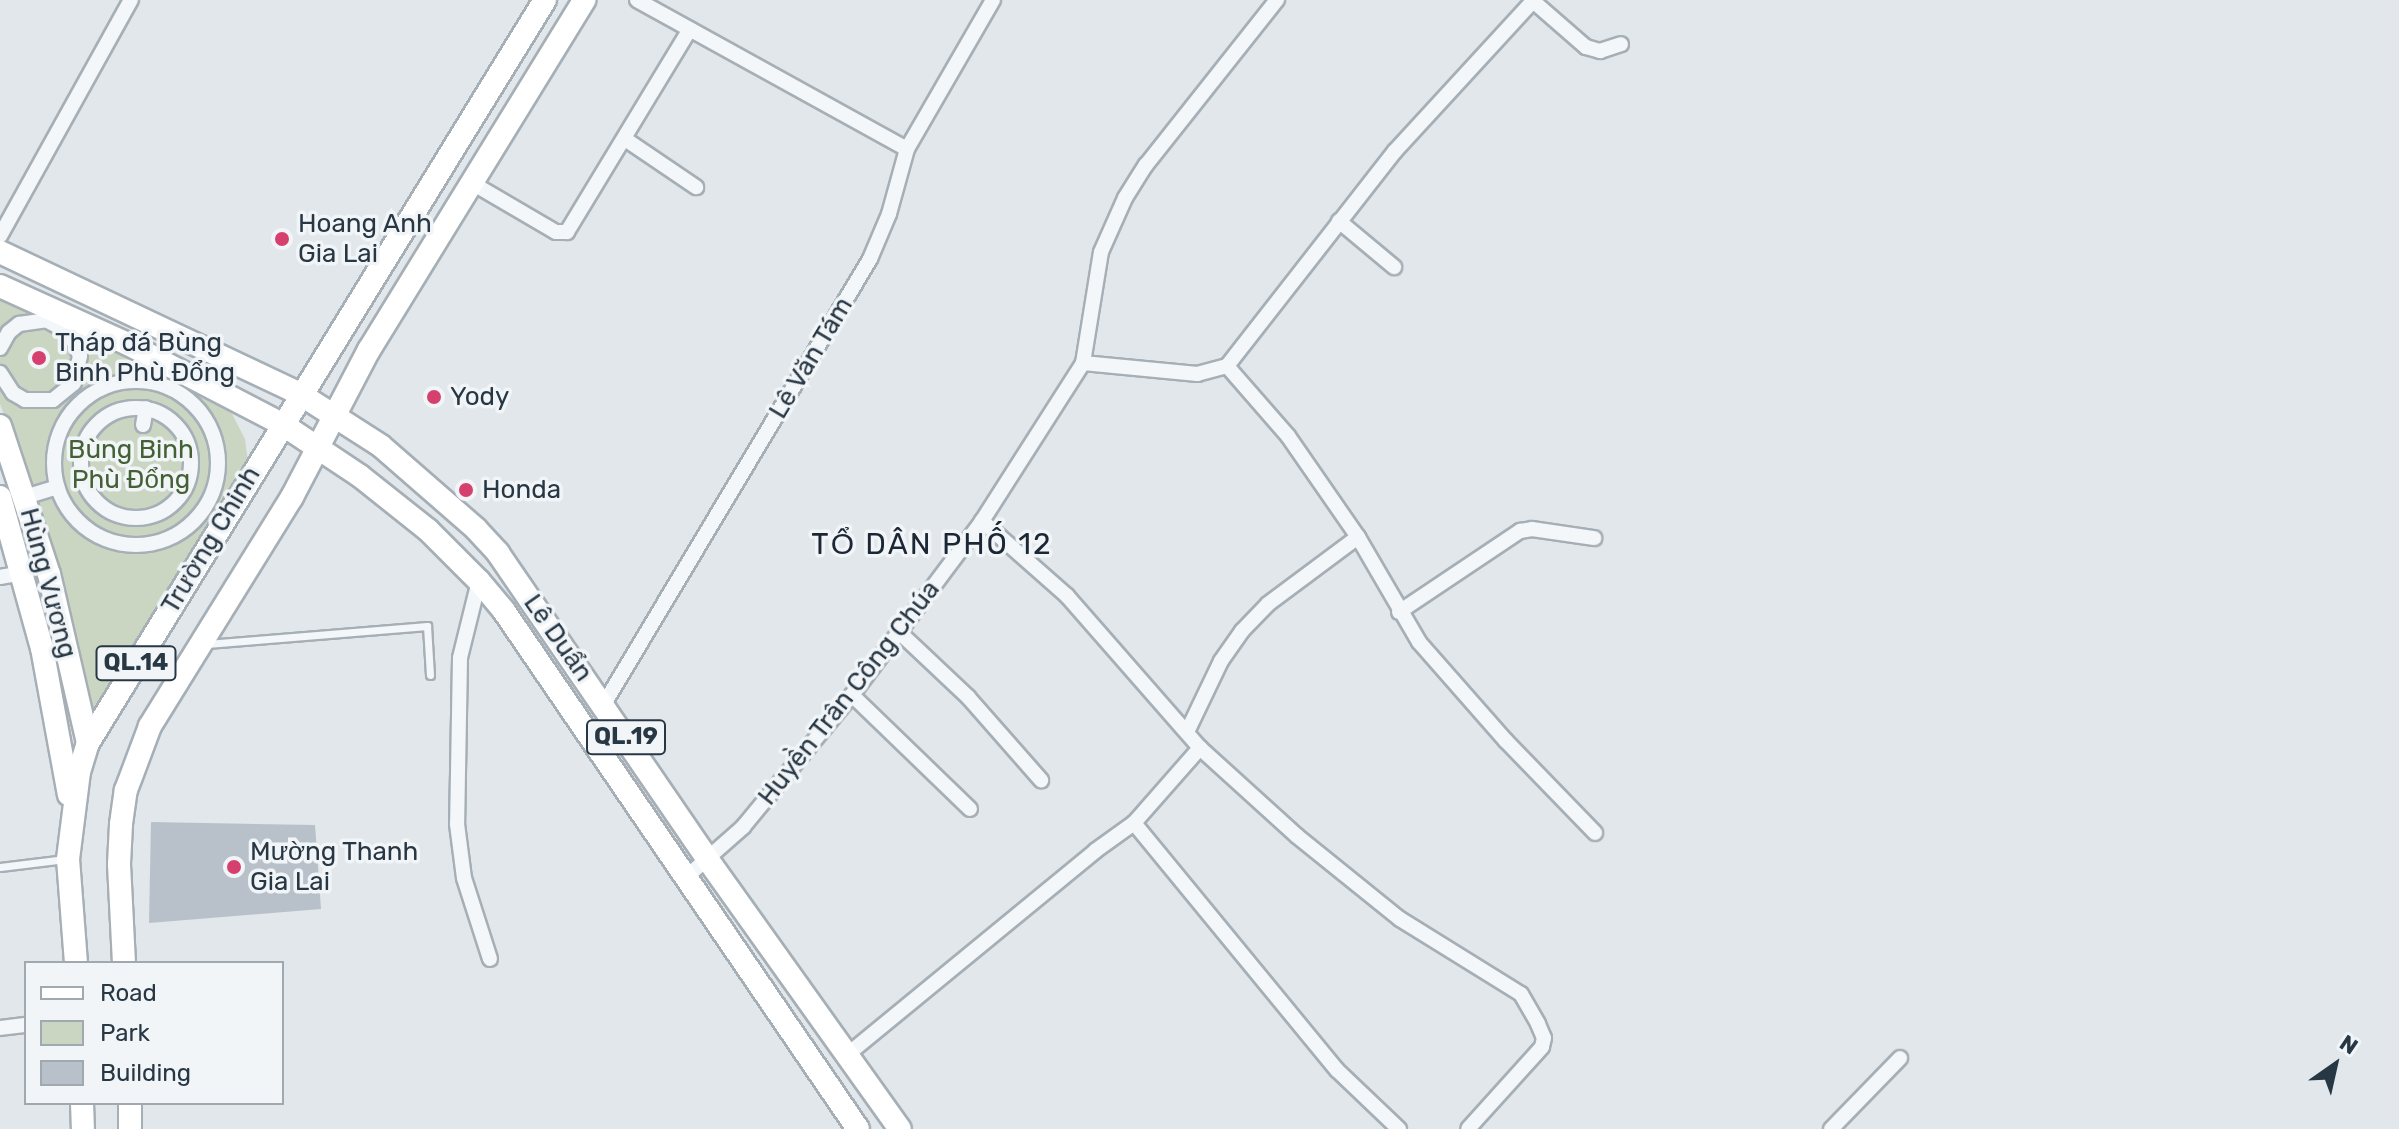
<!DOCTYPE html>
<html>
<head>
<meta charset="utf-8">
<style>
	body { margin:0 }
	#map { position:relative; width:2399px; height:1129px; overflow:hidden; background:#e1e7eb; font-family:Rubik,sans-serif }
	div>[style] { position:absolute }
	.green>* { inset:0; background:#cad5c2 }
	.building>* { inset:0; background:#b8c1c9 }
	.roads { filter:drop-shadow(2px 0 #a6afb6) drop-shadow(-2px 0 #a6afb6) drop-shadow(0 2px #a6afb6) drop-shadow(0 -2px #a6afb6) }
	.lane>* { height:7px; margin:-3.5px; padding:0 3.5px; transform-origin:3.5px; border-radius:3.5px; background:#f4f7f9 }
	.street>* { height:14px; margin:-7px; padding:0 7px; transform-origin:7px; border-radius:7px; background:#f4f7f9 }
	.street>.ring { margin:-7px; padding:0; box-sizing:content-box; background:none; border:14px solid #f4f7f9; border-radius:50% }
	.primary>* { height:22px; margin:-11px; padding:0 11px; transform-origin:11px; border-radius:11px; background:#fff }
	.dots>* { width:22px; height:22px; translate:-50% -50%; box-sizing:border-box; border:4px solid #f1f5f8; border-radius:50% }
	span { translate:-50% -50%; white-space:nowrap; text-align:center; line-height:1.15; -webkit-text-stroke:7px #f1f5f8; paint-order:stroke }
	.shield-label span { padding:2px 6px; background:#f1f5f8; border:2px solid; border-radius:6px; -webkit-text-stroke-width:0 }
	.shield-label { font-size:24px; color:#283744; font-weight:700 }
	.poi-label { font-size:26px; color:#283744 }
	.left { translate:0 -50%; text-align:left }
	.street-label { font-size:26px; color:#283744 }
	.park-label { font-size:26px; color:#446035 }
	.quarter-label { font-size:30px; color:#1b2735; letter-spacing:2px }
	.legend { position:absolute; left:24px; top:961px; width:260px; height:144px; box-sizing:border-box; background:#f1f5f8; border:2px solid #a1a9b0; margin:0; padding:10px 14px; list-style:none; font-size:24px; color:#283744 }
	.legend li { display:flex; align-items:center; gap:16px; height:40px }
	.legend b { width:40px; border:2px solid #a1a9b0 }
	.north { position:absolute; left:2295px; top:1025px; width:80px; height:80px; -webkit-text-stroke:6px #f1f5f8; paint-order:stroke; rotate:34deg; font-size:22px; font-weight:700; line-height:32px; text-align:center; color:#283744 }
	.north::after { content:''; display:block; margin:auto; width:28px; height:36px; background:#283744; clip-path:polygon(50% 0,100% 100%,50% 72%,0 100%) }
</style>
</head>
<body>
<div id="map">
	<div class="green">
		<div style="clip-path:polygon(0 289px,219px 398px,231px 412px,245px 439px,248px 463px,98px 711px,85px 707px,20px 457px,0 404px)"></div>
	</div>
	<div class="building">
		<div style="clip-path:polygon(151px 822px,315px 825px,321px 909px,149px 923px)"></div>
	</div>
	<div class="roads">
		<div class="lane">
			<div style="left:207px;top:644px;width:221px;rotate:-4.7deg"></div>
			<div style="left:427px;top:626px;width:49px;rotate:86.5deg"></div>
			<div style="left:0;top:867px;width:66px;rotate:-6.9deg"></div>
		</div>
		<div class="street">
			<div style="left:637px;top:0;width:308px;rotate:28.9deg"></div>
			<div style="left:1533px;top:1px;width:70px;rotate:41deg"></div>
			<div style="left:1586px;top:47px;width:15px;rotate:16deg"></div>
			<div style="left:1600px;top:51px;width:22px;rotate:-18deg"></div>
			<div style="left:625px;top:139px;width:86px;rotate:34.1deg"></div>
			<div style="left:472px;top:183px;width:97px;rotate:30.3deg"></div>
			<div style="left:556px;top:232px;width:11px"></div>
			<div style="left:567px;top:232px;width:237px;rotate:-58.8deg"></div>
			<div style="left:1339px;top:221px;width:72px;rotate:39.9deg"></div>
			<div style="left:0;top:236px;width:270px;rotate:-61deg"></div>
			<div style="left:0;top:348px;width:18px;rotate:-61deg"></div>
			<div style="left:9px;top:332px;width:13px;rotate:-39deg"></div>
			<div style="left:19px;top:324px;width:27px;rotate:-8deg"></div>
			<div style="left:46px;top:320px;width:26px;rotate:28deg"></div>
			<div style="left:69px;top:332px;width:26px;rotate:65deg"></div>
			<div style="left:80px;top:356px;width:28px;rotate:103deg"></div>
			<div style="left:74px;top:383px;width:27px;rotate:141deg"></div>
			<div style="left:53px;top:400px;width:28px;rotate:180deg"></div>
			<div style="left:25px;top:400px;width:14px;rotate:-150deg"></div>
			<div style="left:13px;top:393px;width:24px;rotate:-123deg"></div>
			<div style="left:1083px;top:363px;width:115px;rotate:5.5deg"></div>
			<div style="left:1197px;top:374px;width:31px;rotate:-15deg"></div>
			<div style="left:1227px;top:366px;width:273px;rotate:-52deg"></div>
			<div style="left:1395px;top:151px;width:205px;rotate:-47.4deg"></div>
			<div style="left:1227px;top:366px;width:93px;rotate:48.9deg"></div>
			<div style="left:1288px;top:436px;width:123px;rotate:55.3deg"></div>
			<div style="left:1358px;top:537px;width:121px;rotate:59.8deg"></div>
			<div style="left:1419px;top:642px;width:132px;rotate:48.7deg"></div>
			<div style="left:1506px;top:741px;width:128px;rotate:45.9deg"></div>
			<div class="ring" style="left:54px;top:381px;width:150px;height:150px"></div>
			<div class="ring" style="left:81px;top:408px;width:96px;height:96px"></div>
			<div style="left:143px;top:425px;width:17px;rotate:-80deg"></div>
			<div style="left:25px;top:497px;width:34px;rotate:-17deg"></div>
			<div style="left:982px;top:521px;width:113px;rotate:41.4deg"></div>
			<div style="left:1067px;top:596px;width:202px;rotate:48.8deg"></div>
			<div style="left:1200px;top:748px;width:131px;rotate:42.2deg"></div>
			<div style="left:1297px;top:836px;width:132px;rotate:38.9deg"></div>
			<div style="left:1400px;top:919px;width:142px;rotate:31.8deg"></div>
			<div style="left:1521px;top:994px;width:34px;rotate:60deg"></div>
			<div style="left:1538px;top:1024px;width:15px;rotate:67deg"></div>
			<div style="left:1544px;top:1038px;width:9px;rotate:103deg"></div>
			<div style="left:1542px;top:1047px;width:110px;rotate:132.1deg"></div>
			<div style="left:0;top:577px;width:23px;rotate:-10deg"></div>
			<div style="left:479px;top:581px;width:79px;rotate:103.9deg"></div>
			<div style="left:460px;top:658px;width:166px;rotate:91deg"></div>
			<div style="left:457px;top:824px;width:54px;rotate:82.6deg"></div>
			<div style="left:464px;top:878px;width:85px;rotate:72.2deg"></div>
			<div style="left:1399px;top:612px;width:146px;rotate:-33.8deg"></div>
			<div style="left:1520px;top:531px;width:12px;rotate:-9deg"></div>
			<div style="left:1532px;top:529px;width:63px;rotate:8.3deg"></div>
			<div style="left:899px;top:632px;width:95px;rotate:43.3deg"></div>
			<div style="left:968px;top:697px;width:111px;rotate:48.7deg"></div>
			<div style="left:852px;top:695px;width:164px;rotate:44deg"></div>
			<div style="left:604px;top:704px;width:518px;rotate:-59.13deg"></div>
			<div style="left:870px;top:259px;width:49px;rotate:-67.1deg"></div>
			<div style="left:889px;top:214px;width:67px;rotate:-74.5deg"></div>
			<div style="left:907px;top:149px;width:172px;rotate:-60deg"></div>
			<div style="left:1187px;top:732px;width:79px;rotate:-64.4deg"></div>
			<div style="left:1221px;top:661px;width:37px;rotate:-55deg"></div>
			<div style="left:1242px;top:631px;width:37px;rotate:-46deg"></div>
			<div style="left:1268px;top:604px;width:112px;rotate:-36.7deg"></div>
			<div style="left:1134px;top:823px;width:320px;rotate:50.6deg"></div>
			<div style="left:1337px;top:1070px;width:86px;rotate:43.6deg"></div>
			<div style="left:684px;top:879px;width:79px;rotate:-41.4deg"></div>
			<div style="left:743px;top:827px;width:171px;rotate:-50.5deg"></div>
			<div style="left:852px;top:695px;width:217px;rotate:-53.2deg"></div>
			<div style="left:982px;top:521px;width:188px;rotate:-57.4deg"></div>
			<div style="left:1083px;top:363px;width:112px;rotate:-80.8deg"></div>
			<div style="left:1101px;top:252px;width:59px;rotate:-66deg"></div>
			<div style="left:1125px;top:198px;width:39px;rotate:-58deg"></div>
			<div style="left:1146px;top:165px;width:211px;rotate:-51.6deg"></div>
			<div style="left:0;top:1028px;width:26px;rotate:-7deg"></div>
			<div style="left:847px;top:1055px;width:321px;rotate:-39.4deg"></div>
			<div style="left:1095px;top:851px;width:48px;rotate:-35.7deg"></div>
			<div style="left:1134px;top:823px;width:100px;rotate:-48.7deg"></div>
			<div style="left:1831px;top:1129px;width:99px;rotate:-45.8deg"></div>
		</div>
		<div class="primary">
			<div style="left:0;top:252px;width:332px;rotate:25.3deg"></div>
			<div style="left:300px;top:394px;width:96px;rotate:32.7deg"></div>
			<div style="left:381px;top:446px;width:126px;rotate:41.1deg"></div>
			<div style="left:476px;top:529px;width:33px;rotate:47deg"></div>
			<div style="left:498px;top:553px;width:372px;rotate:55.6deg"></div>
			<div style="left:708px;top:860px;width:330px;rotate:54.5deg"></div>
			<div style="left:0;top:286px;width:141px;rotate:24.4deg"></div>
			<div style="left:128px;top:344px;width:174px;rotate:27.5deg"></div>
			<div style="left:282px;top:424px;width:94px;rotate:33.7deg"></div>
			<div style="left:360px;top:476px;width:87px;rotate:38.5deg"></div>
			<div style="left:428px;top:530px;width:72px;rotate:45deg"></div>
			<div style="left:479px;top:581px;width:39px;rotate:50deg"></div>
			<div style="left:504px;top:611px;width:627px;rotate:55.65deg"></div>
			<div style="left:0;top:426px;width:156px;rotate:71.7deg"></div>
			<div style="left:49px;top:574px;width:173px;rotate:77deg"></div>
			<div style="left:0;top:497px;width:157px;rotate:74.5deg"></div>
			<div style="left:42px;top:648px;width:149px;rotate:79.6deg"></div>
			<div style="left:76px;top:963px;width:104px;rotate:-94.4deg"></div>
			<div style="left:68px;top:859px;width:88px;rotate:-82.8deg"></div>
			<div style="left:79px;top:772px;width:30px;rotate:-73deg"></div>
			<div style="left:88px;top:743px;width:872px;rotate:-58.41deg"></div>
			<div style="left:124px;top:963px;width:99px;rotate:-92.9deg"></div>
			<div style="left:119px;top:864px;width:40px;rotate:-87.1deg"></div>
			<div style="left:121px;top:824px;width:34px;rotate:-82deg"></div>
			<div style="left:126px;top:790px;width:68px;rotate:-69.4deg"></div>
			<div style="left:150px;top:726px;width:269px;rotate:-58.2deg"></div>
			<div style="left:292px;top:497px;width:166px;rotate:-62.4deg"></div>
			<div style="left:369px;top:350px;width:411px;rotate:-58.4deg"></div>
			<div style="left:82px;top:1103px;width:26px;rotate:88deg"></div>
			<div style="left:130px;top:1129px;width:26px;rotate:-90deg"></div>
		</div>
	</div>
	<div class="dots">
		<div style="left:282px;top:239px;background:#d6406e"></div>
		<div style="left:39px;top:358px;background:#d6406e"></div>
		<div style="left:434px;top:397px;background:#d6406e"></div>
		<div style="left:466px;top:490px;background:#d6406e"></div>
		<div style="left:234px;top:867px;background:#d6406e"></div>
	</div>
	<div class="shield-label">
		<span style="left:136px;top:663px">QL.14</span>
		<span style="left:626px;top:737px">QL.19</span>
	</div>
	<div class="poi-label">
		<span class="left" style="left:298px;top:239px">Hoang Anh<br>Gia Lai</span>
		<span class="left" style="left:55px;top:358px">Tháp đá Bùng<br>Binh Phù Đổng</span>
		<span class="left" style="left:450px;top:397px">Yody</span>
		<span class="left" style="left:482px;top:490px">Honda</span>
		<span class="left" style="left:250px;top:867px">Mường Thanh<br>Gia Lai</span>
	</div>
	<div class="street-label">
		<span style="left:811px;top:358px;rotate:-59deg">Lê Văn Tám</span>
		<span style="left:211px;top:540px;rotate:-59deg">Trường Chinh</span>
		<span style="left:48px;top:583px;rotate:75deg">Hùng Vương</span>
		<span style="left:558px;top:638px;rotate:55deg">Lê Duẩn</span>
		<span style="left:849px;top:693px;rotate:-52deg">Huyền Trân Công Chúa</span>
	</div>
	<div class="park-label">
		<span style="left:131px;top:465px">Bùng Binh<br>Phù Đổng</span>
	</div>
	<div class="quarter-label">
		<span style="left:932px;top:544px">TỔ DÂN PHỐ 12</span>
	</div>
	<ul class="legend">
	<li><b style="height:10px;background:#fff"></b>Road</li>
	<li><b style="height:22px;background:#cad5c2"></b>Park</li>
	<li><b style="height:22px;background:#b8c1c9"></b>Building</li>
	</ul>
	<div class="north">N</div>
</div>
</body>
</html>
